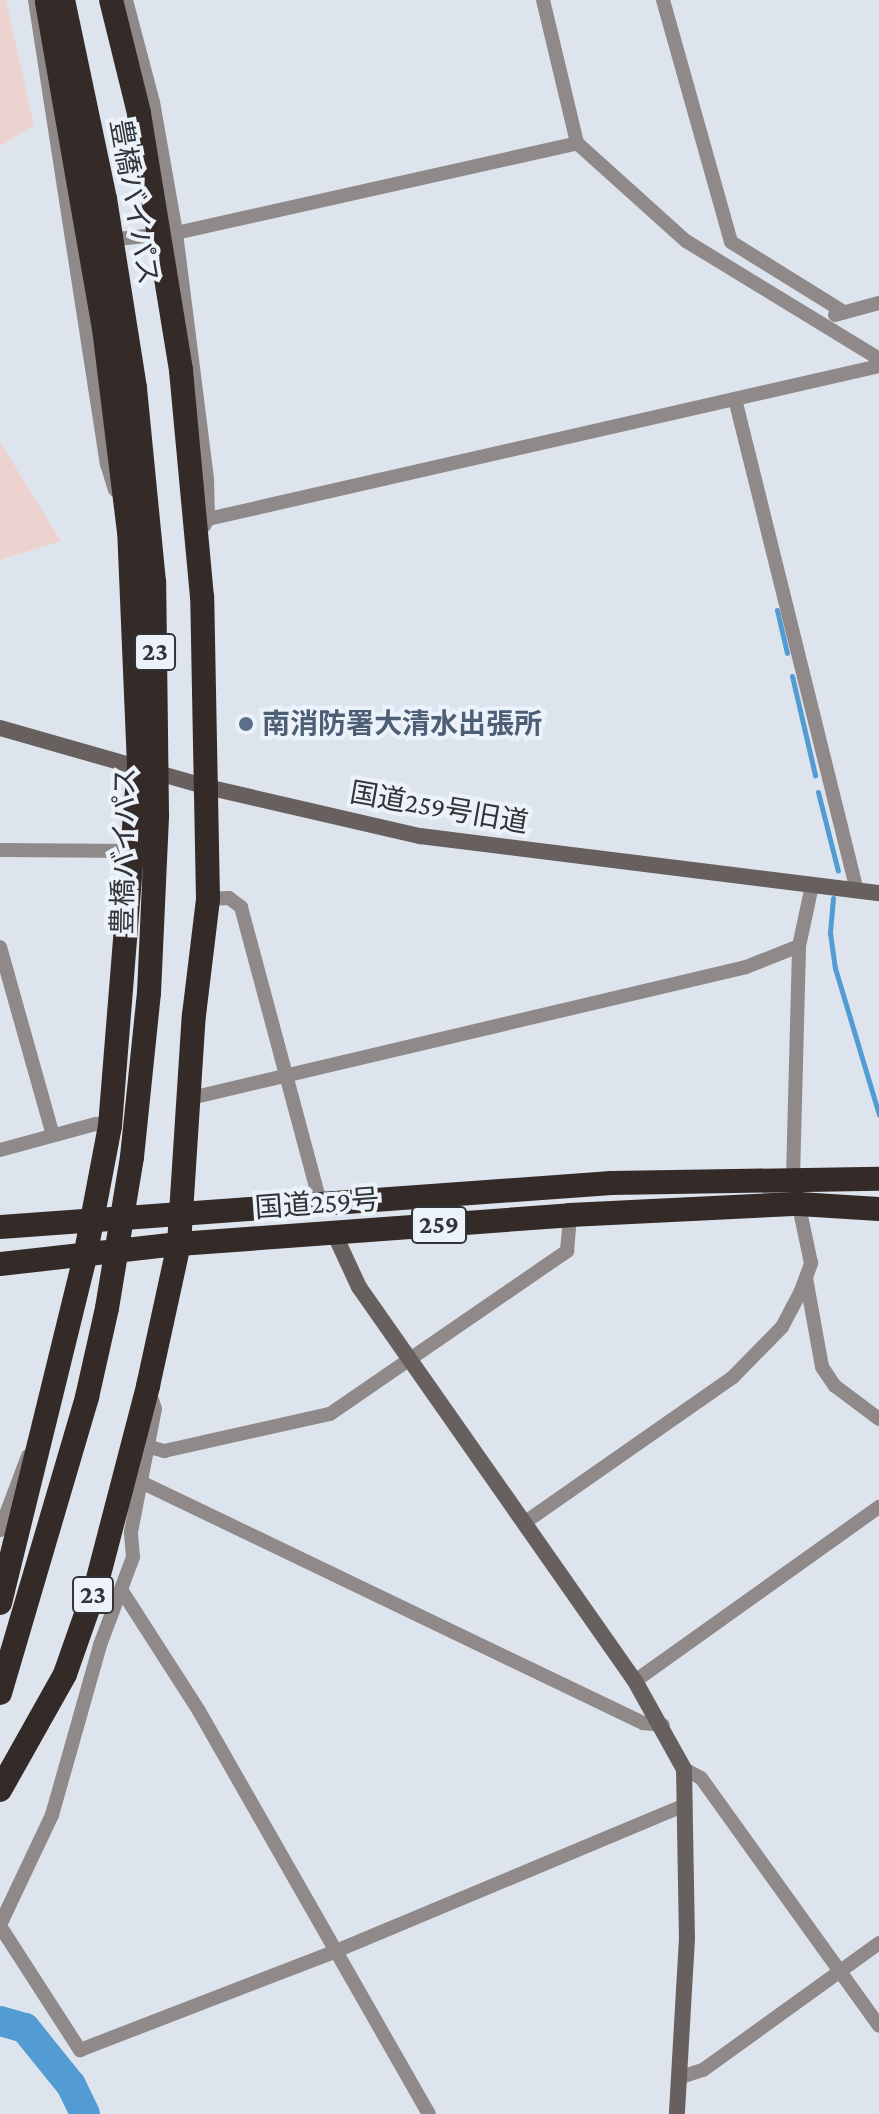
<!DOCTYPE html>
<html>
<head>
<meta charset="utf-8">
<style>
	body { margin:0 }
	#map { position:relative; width:879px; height:2114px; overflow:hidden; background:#dee4ed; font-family:"Crimson Pro","Noto Sans JP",serif }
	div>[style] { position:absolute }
	.industrial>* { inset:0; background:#edd3d0 }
	.stream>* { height:5px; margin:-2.5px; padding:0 2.5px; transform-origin:2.5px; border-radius:2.5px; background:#539bd3 }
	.river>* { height:30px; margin:-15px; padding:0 15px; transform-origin:15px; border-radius:15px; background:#539bd3 }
	.street>* { height:14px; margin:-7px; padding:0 7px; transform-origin:7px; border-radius:7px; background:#8f8a89 }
	.secondary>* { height:16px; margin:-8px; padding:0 8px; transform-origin:8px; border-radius:8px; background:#67605e }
	.highway>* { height:24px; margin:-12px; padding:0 12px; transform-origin:12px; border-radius:12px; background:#342b28 }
	.dots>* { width:22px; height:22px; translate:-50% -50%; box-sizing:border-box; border:4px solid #ebf2fa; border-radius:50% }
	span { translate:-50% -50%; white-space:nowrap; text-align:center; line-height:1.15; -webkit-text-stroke:8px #ebf2fa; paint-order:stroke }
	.shield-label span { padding:2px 6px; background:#ebf2fa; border:2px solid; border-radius:6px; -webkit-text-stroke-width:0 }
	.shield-label { font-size:26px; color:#313336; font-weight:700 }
	.street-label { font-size:28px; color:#313336 }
	.service-label { font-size:28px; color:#4e5e75; font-weight:700 }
	.left { translate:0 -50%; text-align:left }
</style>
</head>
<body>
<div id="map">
	<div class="industrial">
		<div style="clip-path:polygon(0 0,6px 0,34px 125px,0 146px)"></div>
		<div style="clip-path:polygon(0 442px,61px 541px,0 560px)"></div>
	</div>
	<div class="stream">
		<div style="left:777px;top:610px;width:44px;rotate:76.9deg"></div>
		<div style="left:792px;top:676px;width:102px;rotate:76.9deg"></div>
		<div style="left:818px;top:792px;width:81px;rotate:75.8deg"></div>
		<div style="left:833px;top:898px;width:35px;rotate:95deg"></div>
		<div style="left:830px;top:933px;width:35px;rotate:82deg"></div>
		<div style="left:835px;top:968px;width:153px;rotate:73.3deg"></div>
	</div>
	<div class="river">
		<div style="left:0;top:2021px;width:26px;rotate:16deg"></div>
		<div style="left:25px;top:2028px;width:73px;rotate:51.1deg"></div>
		<div style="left:71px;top:2085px;width:32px;rotate:64deg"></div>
	</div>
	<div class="street">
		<div style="left:35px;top:0;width:470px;rotate:81.2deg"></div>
		<div style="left:107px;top:464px;width:27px;rotate:73deg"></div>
		<div style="left:126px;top:0;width:106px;rotate:75.2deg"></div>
		<div style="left:153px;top:102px;width:133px;rotate:80deg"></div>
		<div style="left:176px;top:233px;width:248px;rotate:82.8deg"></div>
		<div style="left:207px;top:479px;width:40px;rotate:88.6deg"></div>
		<div style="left:208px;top:519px;width:8px;rotate:120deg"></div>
		<div style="left:543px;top:0;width:147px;rotate:76.6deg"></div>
		<div style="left:577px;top:143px;width:147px;rotate:42deg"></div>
		<div style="left:686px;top:241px;width:226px;rotate:31.4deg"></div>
		<div style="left:663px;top:0;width:251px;rotate:74.3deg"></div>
		<div style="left:731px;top:242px;width:133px;rotate:31.8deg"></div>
		<div style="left:107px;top:240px;width:69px;rotate:-5.8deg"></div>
		<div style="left:176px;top:233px;width:411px;rotate:-12.6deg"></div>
		<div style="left:835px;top:315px;width:46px;rotate:-15.3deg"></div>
		<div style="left:735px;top:399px;width:507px;rotate:76.07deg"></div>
		<div style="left:208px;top:519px;width:688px;rotate:-12.84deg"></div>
		<div style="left:0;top:850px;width:136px;rotate:0.4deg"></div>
		<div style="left:208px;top:899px;width:21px;rotate:-3deg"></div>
		<div style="left:229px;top:898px;width:15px;rotate:37deg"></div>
		<div style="left:241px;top:907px;width:305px;rotate:75deg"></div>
		<div style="left:0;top:947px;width:195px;rotate:74.3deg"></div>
		<div style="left:191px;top:1098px;width:570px;rotate:-13.28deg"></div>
		<div style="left:746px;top:967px;width:57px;rotate:-21.6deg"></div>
		<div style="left:0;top:1150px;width:99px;rotate:-15.2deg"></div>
		<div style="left:96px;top:1124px;width:14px;rotate:8deg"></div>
		<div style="left:806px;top:1278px;width:90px;rotate:79.8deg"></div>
		<div style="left:822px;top:1367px;width:23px;rotate:56deg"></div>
		<div style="left:835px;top:1386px;width:55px;rotate:36.9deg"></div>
		<div style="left:150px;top:1447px;width:15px;rotate:16deg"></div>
		<div style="left:164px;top:1451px;width:170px;rotate:-12.6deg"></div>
		<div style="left:330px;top:1414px;width:288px;rotate:-34.5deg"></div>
		<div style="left:567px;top:1251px;width:36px;rotate:-85deg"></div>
		<div style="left:143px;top:1483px;width:555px;rotate:25.64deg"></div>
		<div style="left:643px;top:1723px;width:20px;rotate:6deg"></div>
		<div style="left:524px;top:1523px;width:255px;rotate:-34.9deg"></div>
		<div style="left:733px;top:1377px;width:70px;rotate:-45.6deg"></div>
		<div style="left:782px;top:1327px;width:41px;rotate:-62.2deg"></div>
		<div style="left:801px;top:1291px;width:30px;rotate:-70deg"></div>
		<div style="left:811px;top:1263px;width:87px;rotate:-102deg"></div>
		<div style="left:793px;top:1178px;width:232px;rotate:-88.5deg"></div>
		<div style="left:799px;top:946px;width:61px;rotate:-77.8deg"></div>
		<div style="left:0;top:1530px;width:79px;rotate:-69.3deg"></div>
		<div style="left:122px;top:1591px;width:143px;rotate:57.3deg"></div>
		<div style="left:199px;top:1711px;width:464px;rotate:60.3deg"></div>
		<div style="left:635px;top:1681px;width:300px;rotate:-35.5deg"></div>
		<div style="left:684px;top:1769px;width:19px;rotate:28deg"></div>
		<div style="left:701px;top:1778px;width:305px;rotate:54.3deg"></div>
		<div style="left:0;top:1925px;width:122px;rotate:-64.7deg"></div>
		<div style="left:52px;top:1815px;width:177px;rotate:-74.2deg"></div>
		<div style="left:100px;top:1645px;width:94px;rotate:-69.4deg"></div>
		<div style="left:133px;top:1557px;width:25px;rotate:-95deg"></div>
		<div style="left:131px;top:1532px;width:125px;rotate:-79deg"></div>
		<div style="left:155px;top:1409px;width:20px;rotate:-108deg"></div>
		<div style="left:0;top:1926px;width:148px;rotate:57.2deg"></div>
		<div style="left:80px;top:2050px;width:274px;rotate:-21.1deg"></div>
		<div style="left:336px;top:1951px;width:378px;rotate:-22.7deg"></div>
		<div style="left:681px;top:2077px;width:23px;rotate:-18deg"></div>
		<div style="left:703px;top:2070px;width:217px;rotate:-35.8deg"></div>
	</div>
	<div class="secondary">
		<div style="left:0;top:728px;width:215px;rotate:15.9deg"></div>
		<div style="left:207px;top:787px;width:219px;rotate:13deg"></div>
		<div style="left:420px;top:836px;width:463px;rotate:7.1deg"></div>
		<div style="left:334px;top:1233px;width:60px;rotate:65.2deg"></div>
		<div style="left:359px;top:1287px;width:481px;rotate:55deg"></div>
		<div style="left:635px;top:1681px;width:101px;rotate:60.9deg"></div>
		<div style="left:684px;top:1769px;width:169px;rotate:89deg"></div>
		<div style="left:687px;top:1938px;width:176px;rotate:93.3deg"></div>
	</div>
	<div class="highway">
		<div style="left:0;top:1227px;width:613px;rotate:-4.12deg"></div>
		<div style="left:611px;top:1183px;width:268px;rotate:-0.9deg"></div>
		<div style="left:0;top:1264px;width:180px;rotate:-6.4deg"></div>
		<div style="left:179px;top:1244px;width:392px;rotate:-4.2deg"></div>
		<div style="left:570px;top:1215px;width:229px;rotate:-2.8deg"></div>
		<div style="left:799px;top:1204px;width:80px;rotate:3.6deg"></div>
		<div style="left:0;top:1603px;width:356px;rotate:-76.2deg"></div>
		<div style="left:85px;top:1257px;width:133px;rotate:-79.2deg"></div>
		<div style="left:110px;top:1126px;width:361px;rotate:-85.4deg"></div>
		<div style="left:139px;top:766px;width:234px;rotate:-92.4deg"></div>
		<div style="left:129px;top:532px;width:205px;rotate:-97deg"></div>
		<div style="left:104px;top:329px;width:332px;rotate:-99.9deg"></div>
		<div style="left:0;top:1693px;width:309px;rotate:-73.6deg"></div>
		<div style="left:87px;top:1397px;width:91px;rotate:-77.3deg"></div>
		<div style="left:107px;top:1308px;width:153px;rotate:-80.6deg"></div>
		<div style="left:132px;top:1157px;width:165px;rotate:-84.1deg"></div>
		<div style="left:149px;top:993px;width:178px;rotate:-87.4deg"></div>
		<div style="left:157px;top:815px;width:233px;rotate:-90.7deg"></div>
		<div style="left:154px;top:582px;width:195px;rotate:-95.6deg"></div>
		<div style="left:135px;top:388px;width:191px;rotate:-99deg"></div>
		<div style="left:105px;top:199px;width:203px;rotate:-101.9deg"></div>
		<div style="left:0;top:1790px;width:133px;rotate:-60.7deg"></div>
		<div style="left:65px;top:1674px;width:93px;rotate:-70.6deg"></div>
		<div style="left:96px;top:1586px;width:207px;rotate:-75.4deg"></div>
		<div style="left:148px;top:1386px;width:145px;rotate:-77.7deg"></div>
		<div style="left:179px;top:1244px;width:229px;rotate:-86.3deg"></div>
		<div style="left:194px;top:1015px;width:117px;rotate:-83.1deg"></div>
		<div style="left:208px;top:899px;width:302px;rotate:-91.1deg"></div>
		<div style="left:202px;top:597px;width:228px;rotate:-95.3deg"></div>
		<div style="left:181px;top:370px;width:260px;rotate:-99.3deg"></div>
		<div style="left:139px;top:113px;width:116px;rotate:-103.9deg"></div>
	</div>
	<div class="dots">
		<div style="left:246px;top:724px;background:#5c6f8a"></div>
	</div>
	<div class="shield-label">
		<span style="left:155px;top:652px">23</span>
		<span style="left:439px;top:1225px">259</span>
		<span style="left:93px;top:1595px">23</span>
	</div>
	<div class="street-label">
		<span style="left:134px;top:202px;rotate:80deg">豊橋バイパス</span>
		<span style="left:439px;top:808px;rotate:10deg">国道259号旧道</span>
		<span style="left:124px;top:851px;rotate:-89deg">豊橋バイパス</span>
		<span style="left:317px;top:1204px;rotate:-4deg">国道259号</span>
	</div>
	<div class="service-label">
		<span class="left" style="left:262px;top:724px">南消防署大清水出張所</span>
	</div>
</div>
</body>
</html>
